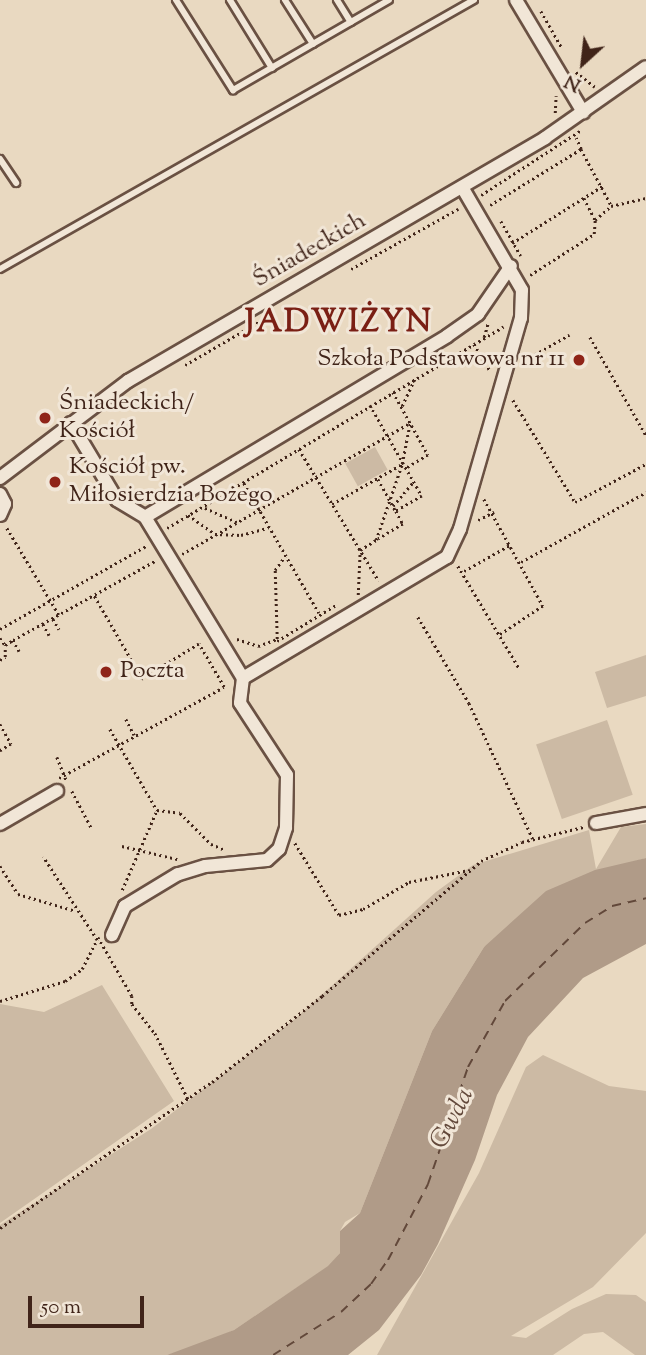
<!DOCTYPE html>
<html>
<head>
<meta charset="utf-8">
<style>
	body { margin:0 }
	#map { position:relative; width:646px; height:1355px; overflow:hidden; background:#e9d9c1; font-family:"Sorts Mill Goudy",serif }
	div>[style] { position:absolute }
	.green>* { inset:0; background:#ccbaa4; transform-origin:0 0 }
	.water>* { inset:0; background:#b09b88 }
	.ferry>* { height:2px; margin-top:-1px; transform-origin:0; background:repeating-linear-gradient(90deg,#62483a 0 9px,transparent 0 16px) }
	.path>* { height:2.5px; margin-top:-1.25px; transform-origin:0; background:repeating-linear-gradient(90deg,#402419 0 2px,transparent 0 5.5px) }
	.roads { filter:drop-shadow(2px 0 #6a5143) drop-shadow(-2px 0 #6a5143) drop-shadow(0 2px #6a5143) drop-shadow(0 -2px #6a5143) }
	.service>* { height:6px; margin:-3px; padding:0 3px; transform-origin:3px; border-radius:3px; background:#f1e6d7 }
	.minor>* { height:12px; margin:-6px; padding:0 6px; transform-origin:6px; border-radius:6px; background:#f1e6d7 }
	.dots>* { width:19px; height:19px; translate:-50% -50%; box-sizing:border-box; border:4px solid #f1e6d7; border-radius:50% }
	span { translate:-50% -50%; white-space:nowrap; text-align:center; line-height:1.15; -webkit-text-stroke:6px #f1e6d7; paint-order:stroke }
	.street-label { font-size:24px; color:#402419 }
	.poi-label { font-size:24px; color:#402419 }
	.right { translate:-100% -50%; text-align:right }
	.left { translate:0 -50%; text-align:left }
	.water-label { font-size:26px; color:#62483a; font-style:italic }
	.district-label { font-size:32px; color:#7a1f14; font-weight:700; letter-spacing:2px }
	.north { position:absolute; left:548px; top:28px; width:70px; height:70px; -webkit-text-stroke:5px #f1e6d7; paint-order:stroke; rotate:207deg; font-size:19px; font-weight:700; line-height:28px; text-align:center; color:#402419 }
	.north::after { content:''; display:block; margin:auto; width:24px; height:32px; background:#402419; clip-path:polygon(50% 0,100% 100%,50% 72%,0 100%) }
	.scale { position:absolute; left:28px; top:1296px; width:116px; height:32px; box-sizing:border-box; border:4px solid #402419; border-top:0; padding-left:9px; font-size:21px; line-height:24px; white-space:nowrap; color:#402419; -webkit-text-stroke:5px #f1e6d7; paint-order:stroke }
</style>
</head>
<body>
<div id="map">
	<div class="green">
		<div style="left:375px;top:447px;width:26px;height:34px;rotate:61deg"></div>
		<div style="clip-path:polygon(646px 655px,646px 696px,607px 708px,595px 672px)"></div>
		<div style="left:607px;top:720px;width:79px;height:75px;rotate:71deg"></div>
		<div style="clip-path:polygon(646px 824px,646px 858px,625px 864px,484px 947px,432px 1031px,360px 1213px,345px 1222px,340px 1231px,340px 1253px,329px 1266px,234px 1330px,195px 1348px,167px 1355px,0 1355px,0 1225px,151px 1129px,235px 1065px,296px 1018px,436px 892px,473px 865px,589px 830px,596px 869px,621px 827px)"></div>
		<div style="clip-path:polygon(102px 985px,174px 1101px,0 1223px,0 1004px,44px 1012px)"></div>
		<div style="clip-path:polygon(543px 1055px,609px 1086px,646px 1091px,646px 1233px,593px 1287px,511px 1336px,526px 1338px,572px 1309px,606px 1294px,636px 1295px,646px 1302px,646px 1355px,635px 1355px,603px 1332px,584px 1334px,553px 1355px,377px 1355px,479px 1173px,526px 1067px)"></div>
	</div>
	<div class="water">
		<div style="clip-path:polygon(646px 858px,646px 944px,583px 978px,528px 1037px,497px 1095px,475px 1160px,438px 1244px,421px 1275px,379px 1330px,348px 1355px,167px 1355px,234px 1330px,328px 1266px,340px 1253px,340px 1231px,360px 1213px,432px 1031px,484px 947px,546px 891px,595px 870px)"></div>
	</div>
	<div class="ferry">
		<div style="left:273px;top:1355px;width:80px;rotate:-32.3deg"></div>
		<div style="left:341px;top:1312px;width:41px;rotate:-43deg"></div>
		<div style="left:371px;top:1284px;width:29px;rotate:-55deg"></div>
		<div style="left:388px;top:1260px;width:86px;rotate:-62.2deg"></div>
		<div style="left:428px;top:1184px;width:124px;rotate:-71.1deg"></div>
		<div style="left:468px;top:1067px;width:76px;rotate:-60.7deg"></div>
		<div style="left:505px;top:1001px;width:112px;rotate:-44.3deg"></div>
		<div style="left:585px;top:923px;width:32px;rotate:-32deg"></div>
		<div style="left:612px;top:906px;width:35px;rotate:-13deg"></div>
	</div>
	<div class="path">
		<div style="left:541px;top:11px;width:43px;rotate:60.4deg"></div>
		<div style="left:576px;top:72px;width:24px;rotate:38deg"></div>
		<div style="left:555px;top:113px;width:17px;rotate:-87deg"></div>
		<div style="left:581px;top:149px;width:64px;rotate:61.8deg"></div>
		<div style="left:481px;top:195px;width:118px;rotate:-32.9deg"></div>
		<div style="left:584px;top:198px;width:25px;rotate:63deg"></div>
		<div style="left:490px;top:205px;width:107px;rotate:-31.6deg"></div>
		<div style="left:581px;top:149px;width:12px;rotate:-114deg"></div>
		<div style="left:501px;top:221px;width:40px;rotate:60.3deg"></div>
		<div style="left:512px;top:243px;width:109px;rotate:-32.2deg"></div>
		<div style="left:351px;top:269px;width:123px;rotate:-29.3deg"></div>
		<div style="left:530px;top:275px;width:76px;rotate:-32.6deg"></div>
		<div style="left:594px;top:234px;width:14px;rotate:-86deg"></div>
		<div style="left:595px;top:220px;width:21px;rotate:-41deg"></div>
		<div style="left:611px;top:206px;width:36px;rotate:-13deg"></div>
		<div style="left:484px;top:337px;width:15px;rotate:-74deg"></div>
		<div style="left:590px;top:337px;width:113px;rotate:60.3deg"></div>
		<div style="left:474px;top:344px;width:31px;rotate:59deg"></div>
		<div style="left:525px;top:360px;width:51px;rotate:-29.6deg"></div>
		<div style="left:185px;top:365px;width:95px;rotate:-30.3deg"></div>
		<div style="left:393px;top:392px;width:72px;rotate:60.9deg"></div>
		<div style="left:428px;top:455px;width:26px;rotate:149deg"></div>
		<div style="left:513px;top:400px;width:119px;rotate:58.7deg"></div>
		<div style="left:575px;top:502px;width:81px;rotate:-28.2deg"></div>
		<div style="left:370px;top:405px;width:105px;rotate:60.3deg"></div>
		<div style="left:422px;top:496px;width:30px;rotate:150deg"></div>
		<div style="left:396px;top:511px;width:15px;rotate:62deg"></div>
		<div style="left:403px;top:524px;width:29px;rotate:149deg"></div>
		<div style="left:402px;top:406px;width:31px;rotate:-65deg"></div>
		<div style="left:299px;top:449px;width:154px;rotate:58.8deg"></div>
		<div style="left:378px;top:479px;width:37px;rotate:61deg"></div>
		<div style="left:244px;top:483px;width:150px;rotate:60deg"></div>
		<div style="left:484px;top:499px;width:122px;rotate:61.1deg"></div>
		<div style="left:543px;top:606px;width:54px;rotate:146.3deg"></div>
		<div style="left:332px;top:504px;width:81px;rotate:-29.7deg"></div>
		<div style="left:393px;top:506px;width:31px;rotate:-50deg"></div>
		<div style="left:205px;top:508px;width:35px;rotate:24deg"></div>
		<div style="left:188px;top:515px;width:33px;rotate:35deg"></div>
		<div style="left:215px;top:534px;width:26px;rotate:2deg"></div>
		<div style="left:241px;top:535px;width:28px;rotate:-15deg"></div>
		<div style="left:478px;top:520px;width:18px;rotate:-27deg"></div>
		<div style="left:7px;top:528px;width:101px;rotate:59.1deg"></div>
		<div style="left:167px;top:528px;width:392px;rotate:-30.9deg"></div>
		<div style="left:182px;top:554px;width:263px;rotate:-29.9deg"></div>
		<div style="left:521px;top:562px;width:143px;rotate:-29.2deg"></div>
		<div style="left:458px;top:566px;width:119px;rotate:59.1deg"></div>
		<div style="left:464px;top:571px;width:53px;rotate:-29.5deg"></div>
		<div style="left:358px;top:595px;width:45px;rotate:-87.5deg"></div>
		<div style="left:360px;top:550px;width:19px;rotate:-32deg"></div>
		<div style="left:376px;top:540px;width:80px;rotate:-71.1deg"></div>
		<div style="left:402px;top:464px;width:42px;rotate:-79deg"></div>
		<div style="left:418px;top:617px;width:100px;rotate:59.3deg"></div>
		<div style="left:469px;top:703px;width:150px;rotate:64.8deg"></div>
		<div style="left:53px;top:619px;width:12px;rotate:59deg"></div>
		<div style="left:43px;top:624px;width:13px;rotate:61deg"></div>
		<div style="left:0;top:629px;width:168px;rotate:-29.6deg"></div>
		<div style="left:0;top:638px;width:9px;rotate:54deg"></div>
		<div style="left:237px;top:639px;width:22px;rotate:18deg"></div>
		<div style="left:258px;top:646px;width:20px;rotate:-20deg"></div>
		<div style="left:277px;top:639px;width:69px;rotate:-91.7deg"></div>
		<div style="left:275px;top:570px;width:17px;rotate:-54deg"></div>
		<div style="left:13px;top:640px;width:13px;rotate:61deg"></div>
		<div style="left:277px;top:641px;width:69px;rotate:-31.4deg"></div>
		<div style="left:0;top:660px;width:6px;rotate:-31deg"></div>
		<div style="left:5px;top:657px;width:12px;rotate:-90deg"></div>
		<div style="left:5px;top:645px;width:9px;rotate:-32deg"></div>
		<div style="left:13px;top:640px;width:162px;rotate:-29.1deg"></div>
		<div style="left:126px;top:719px;width:18px;rotate:63deg"></div>
		<div style="left:0;top:724px;width:23px;rotate:61deg"></div>
		<div style="left:11px;top:744px;width:13px;rotate:148deg"></div>
		<div style="left:110px;top:729px;width:94px;rotate:59.9deg"></div>
		<div style="left:157px;top:810px;width:23px;rotate:7deg"></div>
		<div style="left:180px;top:813px;width:44px;rotate:45deg"></div>
		<div style="left:211px;top:844px;width:15px;rotate:23deg"></div>
		<div style="left:57px;top:757px;width:27px;rotate:68deg"></div>
		<div style="left:59px;top:778px;width:188px;rotate:-28.9deg"></div>
		<div style="left:224px;top:687px;width:50px;rotate:-120.2deg"></div>
		<div style="left:199px;top:644px;width:67px;rotate:148.4deg"></div>
		<div style="left:142px;top:679px;width:96px;rotate:-120deg"></div>
		<div style="left:72px;top:791px;width:41px;rotate:62.2deg"></div>
		<div style="left:295px;top:843px;width:84px;rotate:58.6deg"></div>
		<div style="left:339px;top:915px;width:25px;rotate:-14deg"></div>
		<div style="left:363px;top:909px;width:53px;rotate:-30.4deg"></div>
		<div style="left:409px;top:882px;width:61px;rotate:-11.3deg"></div>
		<div style="left:122px;top:846px;width:57px;rotate:13.3deg"></div>
		<div style="left:0;top:866px;width:33px;rotate:57deg"></div>
		<div style="left:18px;top:894px;width:60px;rotate:16.3deg"></div>
		<div style="left:122px;top:890px;width:87px;rotate:-66.4deg"></div>
		<div style="left:98px;top:937px;width:68px;rotate:60deg"></div>
		<div style="left:132px;top:996px;width:8px;rotate:90deg"></div>
		<div style="left:132px;top:1004px;width:37px;rotate:52deg"></div>
		<div style="left:155px;top:1033px;width:74px;rotate:63.4deg"></div>
		<div style="left:0;top:1001px;width:68px;rotate:-17.1deg"></div>
		<div style="left:65px;top:981px;width:21px;rotate:-35deg"></div>
		<div style="left:82px;top:969px;width:33px;rotate:-63deg"></div>
		<div style="left:97px;top:940px;width:99px;rotate:-123deg"></div>
		<div style="left:0;top:1228px;width:257px;rotate:-34.6deg"></div>
		<div style="left:212px;top:1082px;width:140px;rotate:-38deg"></div>
		<div style="left:322px;top:996px;width:209px;rotate:-40.3deg"></div>
		<div style="left:481px;top:861px;width:45px;rotate:-24.9deg"></div>
		<div style="left:522px;top:842px;width:63px;rotate:-13.8deg"></div>
	</div>
	<div class="roads">
		<div class="service">
			<div style="left:176px;top:0;width:107px;rotate:57.7deg"></div>
			<div style="left:233px;top:90px;width:180px;rotate:-30deg"></div>
			<div style="left:230px;top:0;width:80px;rotate:58.3deg"></div>
			<div style="left:285px;top:0;width:52px;rotate:57.5deg"></div>
			<div style="left:337px;top:0;width:26px;rotate:58deg"></div>
			<div style="left:0;top:159px;width:29px;rotate:56deg"></div>
			<div style="left:0;top:269px;width:545px;rotate:-29.58deg"></div>
		</div>
		<div class="minor">
			<div style="left:516px;top:0;width:131px;rotate:59.1deg"></div>
			<div style="left:71px;top:423px;width:90px;rotate:59.1deg"></div>
			<div style="left:117px;top:500px;width:33px;rotate:31deg"></div>
			<div style="left:145px;top:517px;width:188px;rotate:58.7deg"></div>
			<div style="left:243px;top:678px;width:25px;rotate:97deg"></div>
			<div style="left:240px;top:703px;width:86px;rotate:56.9deg"></div>
			<div style="left:287px;top:775px;width:53px;rotate:91.1deg"></div>
			<div style="left:286px;top:828px;width:22px;rotate:108deg"></div>
			<div style="left:279px;top:849px;width:16px;rotate:137deg"></div>
			<div style="left:267px;top:860px;width:62px;rotate:174.5deg"></div>
			<div style="left:205px;top:866px;width:28px;rotate:163deg"></div>
			<div style="left:178px;top:874px;width:62px;rotate:148.9deg"></div>
			<div style="left:125px;top:906px;width:32px;rotate:114deg"></div>
			<div style="left:0;top:478px;width:161px;rotate:-37.2deg"></div>
			<div style="left:128px;top:381px;width:483px;rotate:-30.2deg"></div>
			<div style="left:545px;top:138px;width:123px;rotate:-35.1deg"></div>
			<div style="left:0;top:494px;width:11px;rotate:63deg"></div>
			<div style="left:5px;top:504px;width:12px;rotate:114deg"></div>
			<div style="left:145px;top:517px;width:352px;rotate:-30.9deg"></div>
			<div style="left:447px;top:336px;width:38px;rotate:-35deg"></div>
			<div style="left:478px;top:314px;width:58px;rotate:-55.5deg"></div>
			<div style="left:243px;top:678px;width:237px;rotate:-30.7deg"></div>
			<div style="left:447px;top:557px;width:31px;rotate:-65deg"></div>
			<div style="left:460px;top:529px;width:220px;rotate:-73.9deg"></div>
			<div style="left:521px;top:318px;width:28px;rotate:-88deg"></div>
			<div style="left:522px;top:290px;width:119px;rotate:-120.2deg"></div>
			<div style="left:596px;top:823px;width:51px;rotate:-10.2deg"></div>
			<div style="left:0;top:824px;width:66px;rotate:-30.1deg"></div>
		</div>
	</div>
	<div class="dots">
		<div style="left:579px;top:360px;background:#8f2418"></div>
		<div style="left:45px;top:418px;background:#8f2418"></div>
		<div style="left:55px;top:482px;background:#8f2418"></div>
		<div style="left:106px;top:672px;background:#8f2418"></div>
	</div>
	<div class="street-label">
		<span style="left:310px;top:251px;rotate:-30deg">Śniadeckich</span>
	</div>
	<div class="poi-label">
		<span class="right" style="left:565px;top:360px">Szkoła Podstawowa nr 11</span>
		<span class="left" style="left:59px;top:418px">Śniadeckich/<br>Kościół</span>
		<span class="left" style="left:69px;top:482px">Kościół pw.<br>Miłosierdzia Bożego</span>
		<span class="left" style="left:120px;top:672px">Poczta</span>
	</div>
	<div class="water-label">
		<span style="left:453px;top:1119px;rotate:-63deg">Gwda</span>
	</div>
	<div class="district-label">
		<span style="left:339px;top:323px">JADWIŻYN</span>
	</div>
	<div class="north">N</div>
	<div class="scale">50 m</div>
</div>
</body>
</html>
